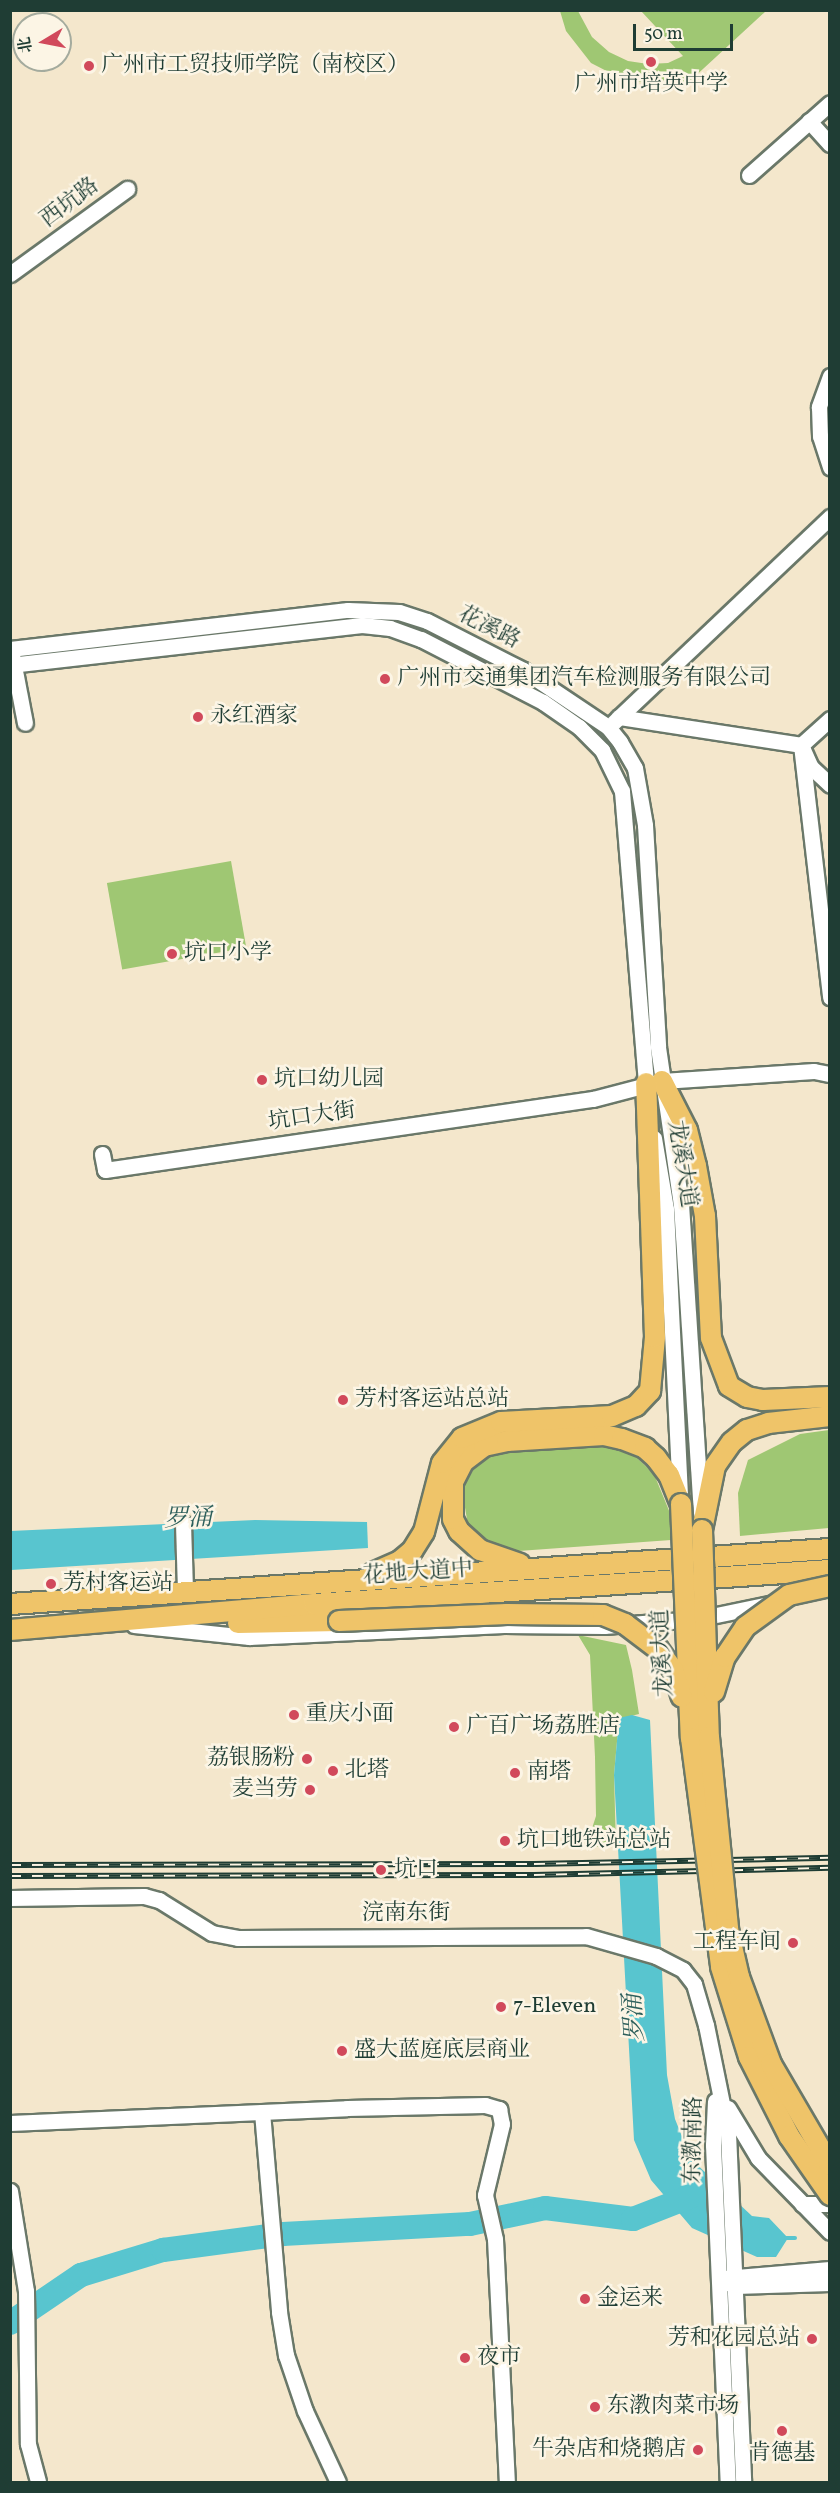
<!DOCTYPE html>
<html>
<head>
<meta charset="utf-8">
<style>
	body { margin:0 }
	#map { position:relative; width:840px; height:2493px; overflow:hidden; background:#f4e7cc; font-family:Vollkorn,"Noto Serif SC",serif }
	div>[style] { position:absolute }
	.green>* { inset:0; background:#9fc773; transform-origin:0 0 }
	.water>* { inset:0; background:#58c5cf }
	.stream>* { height:4px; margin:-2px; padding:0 2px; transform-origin:2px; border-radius:2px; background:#58c5cf }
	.river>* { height:24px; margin:-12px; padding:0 12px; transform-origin:12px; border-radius:12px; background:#58c5cf }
	.roads { filter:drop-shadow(2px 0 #6a7869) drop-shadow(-2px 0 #6a7869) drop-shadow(0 2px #6a7869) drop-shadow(0 -2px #6a7869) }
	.minor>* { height:15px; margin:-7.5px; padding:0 7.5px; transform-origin:7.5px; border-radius:7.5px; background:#fff }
	.major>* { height:20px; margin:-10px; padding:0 10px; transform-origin:10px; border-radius:10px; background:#efc469 }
	.rail>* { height:6px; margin-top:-3px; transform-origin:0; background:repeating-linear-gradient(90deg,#fcf5e5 0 11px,#1f3d34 0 22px); box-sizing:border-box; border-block:2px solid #1f3d34 }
	.bridges { filter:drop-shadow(2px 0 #6a7869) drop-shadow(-2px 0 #6a7869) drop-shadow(0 2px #6a7869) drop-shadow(0 -2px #6a7869) }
	.major-bridge>* { height:20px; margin:-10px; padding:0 10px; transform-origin:10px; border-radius:10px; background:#efc469 }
	.dots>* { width:16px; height:16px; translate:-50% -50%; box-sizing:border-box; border:3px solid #fcf5e5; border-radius:50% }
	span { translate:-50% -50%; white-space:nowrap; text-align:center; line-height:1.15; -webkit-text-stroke:5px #fcf5e5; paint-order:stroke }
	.poi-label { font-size:22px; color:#1f3d34 }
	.left { translate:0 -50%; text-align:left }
	.right { translate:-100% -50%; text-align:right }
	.street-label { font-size:22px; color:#1f3d34 }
	.water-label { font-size:24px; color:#2d5f5b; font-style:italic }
	.frame { position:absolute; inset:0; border:12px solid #1f3d34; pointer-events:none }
	.north { position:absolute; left:12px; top:12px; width:60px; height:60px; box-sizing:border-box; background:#fcf5e5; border:2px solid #a4ab9e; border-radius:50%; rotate:260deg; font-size:16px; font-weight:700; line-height:24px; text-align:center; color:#1f3d34 }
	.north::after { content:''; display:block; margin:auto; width:21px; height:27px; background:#d1495b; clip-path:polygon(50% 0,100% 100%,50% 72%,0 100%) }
	.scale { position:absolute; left:633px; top:24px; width:100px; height:27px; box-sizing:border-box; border:3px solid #1f3d34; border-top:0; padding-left:8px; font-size:18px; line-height:21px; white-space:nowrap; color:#1f3d34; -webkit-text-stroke:4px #fcf5e5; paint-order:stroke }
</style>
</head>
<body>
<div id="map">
	<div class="green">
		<div style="clip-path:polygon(560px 11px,578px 11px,592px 37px,609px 52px,628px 61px,648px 64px,668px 63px,683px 56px,641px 11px,766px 11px,678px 92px,665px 81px,628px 82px,591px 63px,566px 31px)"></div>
		<div style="left:231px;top:861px;width:88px;height:126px;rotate:80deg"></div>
		<div style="clip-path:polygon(829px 1430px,829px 1528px,740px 1536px,738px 1493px,748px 1460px,800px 1434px)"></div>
		<div style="clip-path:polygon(605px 1445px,632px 1453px,654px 1474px,670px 1513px,671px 1540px,503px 1552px,486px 1545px,469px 1531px,462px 1490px,480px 1457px,498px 1450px)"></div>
		<div style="clip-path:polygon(578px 1635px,626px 1645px,632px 1670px,639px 1714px,619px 1719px,614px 1775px,616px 1846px,586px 1847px,596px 1816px,595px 1757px,590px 1655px)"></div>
	</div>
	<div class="water">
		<div style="clip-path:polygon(255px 1520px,367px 1522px,368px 1548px,11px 1570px,10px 1531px)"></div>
		<div style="clip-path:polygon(632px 1715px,650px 1720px,667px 2075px,675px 2119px,691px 2159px,752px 2216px,769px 2218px,788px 2238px,776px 2257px,757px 2257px,692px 2228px,651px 2180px,634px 2140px,614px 1775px,619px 1718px)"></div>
	</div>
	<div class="stream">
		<div style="left:786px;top:2238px;width:9px"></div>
	</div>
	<div class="river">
		<div style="left:10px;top:2323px;width:86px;rotate:-34.1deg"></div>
		<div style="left:81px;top:2275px;width:86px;rotate:-17deg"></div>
		<div style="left:163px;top:2250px;width:121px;rotate:-7.6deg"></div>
		<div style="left:283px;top:2234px;width:187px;rotate:-3.1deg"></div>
		<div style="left:470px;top:2224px;width:77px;rotate:-12deg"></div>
		<div style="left:545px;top:2208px;width:89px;rotate:7.1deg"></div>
		<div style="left:633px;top:2219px;width:63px;rotate:-21.3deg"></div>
	</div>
	<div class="roads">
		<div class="minor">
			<div style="left:809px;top:121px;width:31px;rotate:48deg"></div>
			<div style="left:749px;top:175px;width:108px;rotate:-41.6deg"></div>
			<div style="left:10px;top:274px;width:145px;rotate:-36deg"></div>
			<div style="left:830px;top:376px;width:33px;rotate:110deg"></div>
			<div style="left:819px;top:407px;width:29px;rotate:88deg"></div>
			<div style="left:820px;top:436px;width:33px;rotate:72deg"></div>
			<div style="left:10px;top:649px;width:340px;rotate:-6.6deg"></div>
			<div style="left:348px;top:610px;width:51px;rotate:2.2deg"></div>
			<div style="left:399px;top:612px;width:29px;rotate:18deg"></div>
			<div style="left:427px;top:621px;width:108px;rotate:27deg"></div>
			<div style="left:523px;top:670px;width:102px;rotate:33.8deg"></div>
			<div style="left:608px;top:727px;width:19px;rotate:51deg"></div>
			<div style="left:620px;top:742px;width:30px;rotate:60deg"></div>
			<div style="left:635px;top:768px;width:58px;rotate:80deg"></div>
			<div style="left:645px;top:825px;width:222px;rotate:86.6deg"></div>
			<div style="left:658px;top:1047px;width:159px;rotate:81.7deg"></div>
			<div style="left:681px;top:1204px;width:309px;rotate:86.3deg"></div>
			<div style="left:12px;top:655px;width:69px;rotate:79.2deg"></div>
			<div style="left:10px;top:665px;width:354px;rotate:-6.5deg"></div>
			<div style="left:362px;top:625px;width:28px;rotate:6deg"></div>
			<div style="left:390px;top:628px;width:33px;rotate:20deg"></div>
			<div style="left:421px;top:639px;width:137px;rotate:27.3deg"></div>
			<div style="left:543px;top:702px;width:44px;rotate:34.8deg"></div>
			<div style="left:579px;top:727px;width:33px;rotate:45deg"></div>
			<div style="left:602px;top:750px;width:46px;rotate:64deg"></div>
			<div style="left:622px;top:791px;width:303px;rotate:85.3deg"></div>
			<div style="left:619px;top:717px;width:184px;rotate:8.7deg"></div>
			<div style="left:801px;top:745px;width:254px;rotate:83.4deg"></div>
			<div style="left:830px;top:719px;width:39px;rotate:138deg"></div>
			<div style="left:801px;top:745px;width:24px;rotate:66deg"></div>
			<div style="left:811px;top:767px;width:26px;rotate:43deg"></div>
			<div style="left:614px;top:722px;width:298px;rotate:-43.5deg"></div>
			<div style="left:654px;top:1138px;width:72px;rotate:80.4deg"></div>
			<div style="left:666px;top:1209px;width:284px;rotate:87.2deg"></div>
			<div style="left:102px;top:1154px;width:16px;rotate:79deg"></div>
			<div style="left:105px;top:1170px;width:493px;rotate:-8.3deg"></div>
			<div style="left:593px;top:1099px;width:71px;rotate:-14.6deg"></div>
			<div style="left:662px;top:1081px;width:152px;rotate:-3.8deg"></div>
			<div style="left:814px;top:1071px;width:16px;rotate:11deg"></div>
			<div style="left:183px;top:1523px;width:69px;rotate:88.3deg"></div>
			<div style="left:134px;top:1625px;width:116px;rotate:6deg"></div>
			<div style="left:249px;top:1637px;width:255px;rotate:-2.7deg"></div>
			<div style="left:504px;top:1625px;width:100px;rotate:0.6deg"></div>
			<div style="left:604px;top:1626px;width:93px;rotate:-4.3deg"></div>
			<div style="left:697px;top:1619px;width:84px;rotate:-11.7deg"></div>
			<div style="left:10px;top:1898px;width:134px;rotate:-0.9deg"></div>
			<div style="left:144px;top:1896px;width:16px;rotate:15deg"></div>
			<div style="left:159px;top:1900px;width:62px;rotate:31.9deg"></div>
			<div style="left:212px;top:1933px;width:26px;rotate:11deg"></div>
			<div style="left:238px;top:1938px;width:348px;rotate:-0.3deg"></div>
			<div style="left:586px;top:1936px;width:73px;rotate:15.9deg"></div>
			<div style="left:656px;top:1956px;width:30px;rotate:27deg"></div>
			<div style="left:683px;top:1970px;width:18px;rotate:52deg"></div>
			<div style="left:694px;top:1984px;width:43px;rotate:73.7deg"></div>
			<div style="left:706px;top:2025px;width:110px;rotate:78.5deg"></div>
			<div style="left:728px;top:2133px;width:349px;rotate:87.5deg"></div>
			<div style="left:715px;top:2101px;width:44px;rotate:92.6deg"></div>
			<div style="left:713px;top:2145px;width:337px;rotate:87.5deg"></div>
			<div style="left:728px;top:2108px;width:58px;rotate:59deg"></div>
			<div style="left:758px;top:2158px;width:103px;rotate:45.8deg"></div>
			<div style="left:262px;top:2112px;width:201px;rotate:85.1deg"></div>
			<div style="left:279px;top:2312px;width:44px;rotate:80.8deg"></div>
			<div style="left:286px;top:2355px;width:59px;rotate:71.3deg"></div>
			<div style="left:305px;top:2411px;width:78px;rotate:65.1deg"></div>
			<div style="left:10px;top:2123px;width:337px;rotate:-2.5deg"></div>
			<div style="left:347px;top:2108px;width:138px;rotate:-1.2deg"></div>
			<div style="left:485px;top:2105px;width:15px;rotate:16deg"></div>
			<div style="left:499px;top:2109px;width:15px;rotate:79deg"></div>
			<div style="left:502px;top:2124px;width:73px;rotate:103.5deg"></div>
			<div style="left:485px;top:2195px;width:45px;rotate:77.2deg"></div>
			<div style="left:495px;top:2239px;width:243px;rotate:87.2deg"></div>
			<div style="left:10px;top:2191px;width:101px;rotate:80.9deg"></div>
			<div style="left:26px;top:2291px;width:153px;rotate:89.3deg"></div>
			<div style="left:28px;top:2444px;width:39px;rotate:75deg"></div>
			<div style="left:802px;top:2204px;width:28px"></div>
			<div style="left:725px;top:2278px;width:105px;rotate:-4.9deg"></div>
			<div style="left:726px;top:2282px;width:10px;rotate:24deg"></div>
			<div style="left:735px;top:2286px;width:95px;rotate:-1.8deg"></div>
		</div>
		<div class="major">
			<div style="left:662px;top:1081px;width:55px;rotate:63deg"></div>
			<div style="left:687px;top:1130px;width:37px;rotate:76deg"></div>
			<div style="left:696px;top:1166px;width:51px;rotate:79.8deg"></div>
			<div style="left:705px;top:1216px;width:122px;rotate:87.2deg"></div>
			<div style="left:711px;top:1338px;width:51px;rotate:69.4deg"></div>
			<div style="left:729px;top:1386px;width:21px;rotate:31deg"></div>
			<div style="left:747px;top:1397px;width:16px;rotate:11deg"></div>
			<div style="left:763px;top:1400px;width:67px;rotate:-2.6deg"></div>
			<div style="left:702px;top:1530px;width:65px;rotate:-78.5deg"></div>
			<div style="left:715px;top:1466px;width:29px;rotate:-55deg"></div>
			<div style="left:732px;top:1442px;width:19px;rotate:-39deg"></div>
			<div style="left:747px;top:1430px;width:22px;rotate:-18deg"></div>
			<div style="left:768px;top:1423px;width:62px;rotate:-6.4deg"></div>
			<div style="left:520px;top:1564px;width:42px;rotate:-160.7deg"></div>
			<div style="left:480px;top:1550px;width:28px;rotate:-138deg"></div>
			<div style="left:459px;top:1531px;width:13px;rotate:-117deg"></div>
			<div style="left:453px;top:1519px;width:37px;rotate:-90deg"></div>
			<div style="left:453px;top:1482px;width:22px;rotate:-63deg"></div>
			<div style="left:463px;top:1462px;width:26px;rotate:-37deg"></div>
			<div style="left:484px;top:1446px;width:24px;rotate:-12deg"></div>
			<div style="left:507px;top:1441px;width:97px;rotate:-3.5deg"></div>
			<div style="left:604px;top:1435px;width:18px;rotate:13deg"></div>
			<div style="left:622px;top:1439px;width:25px;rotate:21deg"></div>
			<div style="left:645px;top:1448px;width:15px;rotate:42deg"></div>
			<div style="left:656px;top:1458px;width:21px;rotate:53deg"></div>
			<div style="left:669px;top:1475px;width:31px;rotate:68deg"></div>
			<div style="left:373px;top:1573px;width:30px;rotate:-24deg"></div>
			<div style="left:400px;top:1561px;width:16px;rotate:-40deg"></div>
			<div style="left:412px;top:1551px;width:22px;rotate:-58deg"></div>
			<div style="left:424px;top:1532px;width:71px;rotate:-75.4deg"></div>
			<div style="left:442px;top:1463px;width:32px;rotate:-51deg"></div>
			<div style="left:462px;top:1438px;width:42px;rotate:-22.3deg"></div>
			<div style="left:501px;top:1422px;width:111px;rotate:-3.1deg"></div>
			<div style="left:612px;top:1416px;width:26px;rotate:-23deg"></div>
			<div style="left:636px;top:1406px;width:21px;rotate:-47deg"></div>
			<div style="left:650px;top:1391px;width:54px;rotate:-84.7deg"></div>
			<div style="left:655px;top:1337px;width:254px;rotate:-92deg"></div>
			<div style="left:10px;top:1604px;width:822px;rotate:-3.84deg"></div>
			<div style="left:238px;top:1623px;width:101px;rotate:-1.1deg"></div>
			<div style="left:10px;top:1630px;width:305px;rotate:-4.9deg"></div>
			<div style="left:314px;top:1604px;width:517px;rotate:-3.77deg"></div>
		</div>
	</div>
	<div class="rail">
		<div style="left:10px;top:1865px;width:524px;rotate:-0.11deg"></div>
		<div style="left:534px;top:1864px;width:296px;rotate:-1.2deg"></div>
		<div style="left:10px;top:1876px;width:524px;rotate:-0.11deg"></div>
		<div style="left:534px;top:1875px;width:296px;rotate:-1.4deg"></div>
	</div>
	<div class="bridges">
		<div class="major-bridge">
			<div style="left:681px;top:1504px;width:234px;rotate:87.6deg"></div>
			<div style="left:691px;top:1738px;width:231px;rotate:82.5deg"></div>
			<div style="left:721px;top:1967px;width:94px;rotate:72.7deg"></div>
			<div style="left:749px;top:2057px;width:89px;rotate:63.1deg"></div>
			<div style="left:789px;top:2136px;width:72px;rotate:55.2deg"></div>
			<div style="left:702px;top:1530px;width:207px;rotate:88.1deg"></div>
			<div style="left:709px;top:1737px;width:193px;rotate:84.3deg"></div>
			<div style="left:728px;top:1929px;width:49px;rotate:77.1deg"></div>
			<div style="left:739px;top:1977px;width:93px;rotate:69.8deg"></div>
			<div style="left:771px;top:2064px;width:117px;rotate:59.7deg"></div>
			<div style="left:339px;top:1621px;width:168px;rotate:-2.4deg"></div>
			<div style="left:507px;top:1614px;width:96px;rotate:0.6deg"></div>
			<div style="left:603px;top:1615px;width:24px;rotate:22deg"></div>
			<div style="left:625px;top:1624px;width:41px;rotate:37.1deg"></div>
			<div style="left:658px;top:1649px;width:26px;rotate:54deg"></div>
			<div style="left:673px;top:1670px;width:28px;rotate:72deg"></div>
			<div style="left:714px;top:1692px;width:37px;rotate:-73deg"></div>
			<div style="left:725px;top:1657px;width:36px;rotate:-56deg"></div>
			<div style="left:745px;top:1627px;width:54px;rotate:-36deg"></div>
			<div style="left:789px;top:1595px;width:42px;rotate:-12.4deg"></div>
		</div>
	</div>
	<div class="dots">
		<div style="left:651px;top:62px;background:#d1495b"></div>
		<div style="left:89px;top:66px;background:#d1495b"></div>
		<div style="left:385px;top:679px;background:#d1495b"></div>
		<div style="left:198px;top:717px;background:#d1495b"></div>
		<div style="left:172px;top:954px;background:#d1495b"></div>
		<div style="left:262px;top:1080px;background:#d1495b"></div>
		<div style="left:343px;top:1400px;background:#d1495b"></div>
		<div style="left:51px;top:1584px;background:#d1495b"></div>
		<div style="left:294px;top:1715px;background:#d1495b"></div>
		<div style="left:454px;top:1727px;background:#d1495b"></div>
		<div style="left:307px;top:1759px;background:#d1495b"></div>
		<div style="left:333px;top:1771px;background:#d1495b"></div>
		<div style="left:515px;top:1773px;background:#d1495b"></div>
		<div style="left:310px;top:1790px;background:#d1495b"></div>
		<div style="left:505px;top:1841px;background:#d1495b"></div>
		<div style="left:381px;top:1870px;background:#d1495b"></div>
		<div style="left:793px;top:1943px;background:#d1495b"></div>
		<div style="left:501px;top:2007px;background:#d1495b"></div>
		<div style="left:342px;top:2051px;background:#d1495b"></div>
		<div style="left:585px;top:2299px;background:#d1495b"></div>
		<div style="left:812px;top:2339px;background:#d1495b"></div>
		<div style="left:465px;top:2358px;background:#d1495b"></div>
		<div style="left:595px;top:2407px;background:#d1495b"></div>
		<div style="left:782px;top:2431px;background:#d1495b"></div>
		<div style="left:698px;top:2450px;background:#d1495b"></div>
	</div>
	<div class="poi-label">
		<span class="left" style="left:101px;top:66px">广州市工贸技师学院（南校区）</span>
		<span style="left:651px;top:85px">广州市培英中学</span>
		<span class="left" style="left:397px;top:679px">广州市交通集团汽车检测服务有限公司</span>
		<span class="left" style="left:210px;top:717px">永红酒家</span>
		<span class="left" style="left:184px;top:954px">坑口小学</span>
		<span class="left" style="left:274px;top:1080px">坑口幼儿园</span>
		<span class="left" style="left:355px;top:1400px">芳村客运站总站</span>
		<span class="left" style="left:63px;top:1584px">芳村客运站</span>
		<span class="left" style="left:306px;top:1715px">重庆小面</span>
		<span class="left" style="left:466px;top:1727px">广百广场荔胜店</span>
		<span class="right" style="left:295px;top:1759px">荔银肠粉</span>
		<span class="left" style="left:345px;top:1771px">北塔</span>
		<span class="left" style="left:527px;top:1773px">南塔</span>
		<span class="right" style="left:298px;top:1790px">麦当劳</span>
		<span class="left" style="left:517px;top:1841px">坑口地铁站总站</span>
		<span class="left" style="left:394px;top:1870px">坑口</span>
		<span class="right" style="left:781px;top:1943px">工程车间</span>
		<span class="left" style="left:513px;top:2007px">7-Eleven</span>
		<span class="left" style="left:354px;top:2051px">盛大蓝庭底层商业</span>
		<span class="left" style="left:597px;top:2299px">金运来</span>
		<span class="right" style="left:800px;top:2339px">芳和花园总站</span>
		<span class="left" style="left:477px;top:2358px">夜市</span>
		<span class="left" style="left:607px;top:2407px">东漖肉菜市场</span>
		<span class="right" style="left:686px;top:2450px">牛杂店和烧鹅店</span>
		<span style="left:782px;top:2454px">肯德基</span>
	</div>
	<div class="street-label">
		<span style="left:70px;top:203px;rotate:-37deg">西坑路</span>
		<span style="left:489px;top:628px;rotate:27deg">花溪路</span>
		<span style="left:312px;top:1117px;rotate:-8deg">坑口大街</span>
		<span style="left:682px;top:1164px;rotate:81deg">龙溪大道</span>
		<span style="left:418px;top:1573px;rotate:-4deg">花地大道中</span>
		<span style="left:663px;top:1653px;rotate:-93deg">龙溪大道</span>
		<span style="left:406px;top:1914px">浣南东街</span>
		<span style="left:694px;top:2140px;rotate:-89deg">东漖南路</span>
	</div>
	<div class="water-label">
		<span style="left:188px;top:1520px;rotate:-2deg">罗涌</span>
		<span style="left:636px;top:2018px;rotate:-94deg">罗涌</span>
	</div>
	<div class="frame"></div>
	<div class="north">北</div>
	<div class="scale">50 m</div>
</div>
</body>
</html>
